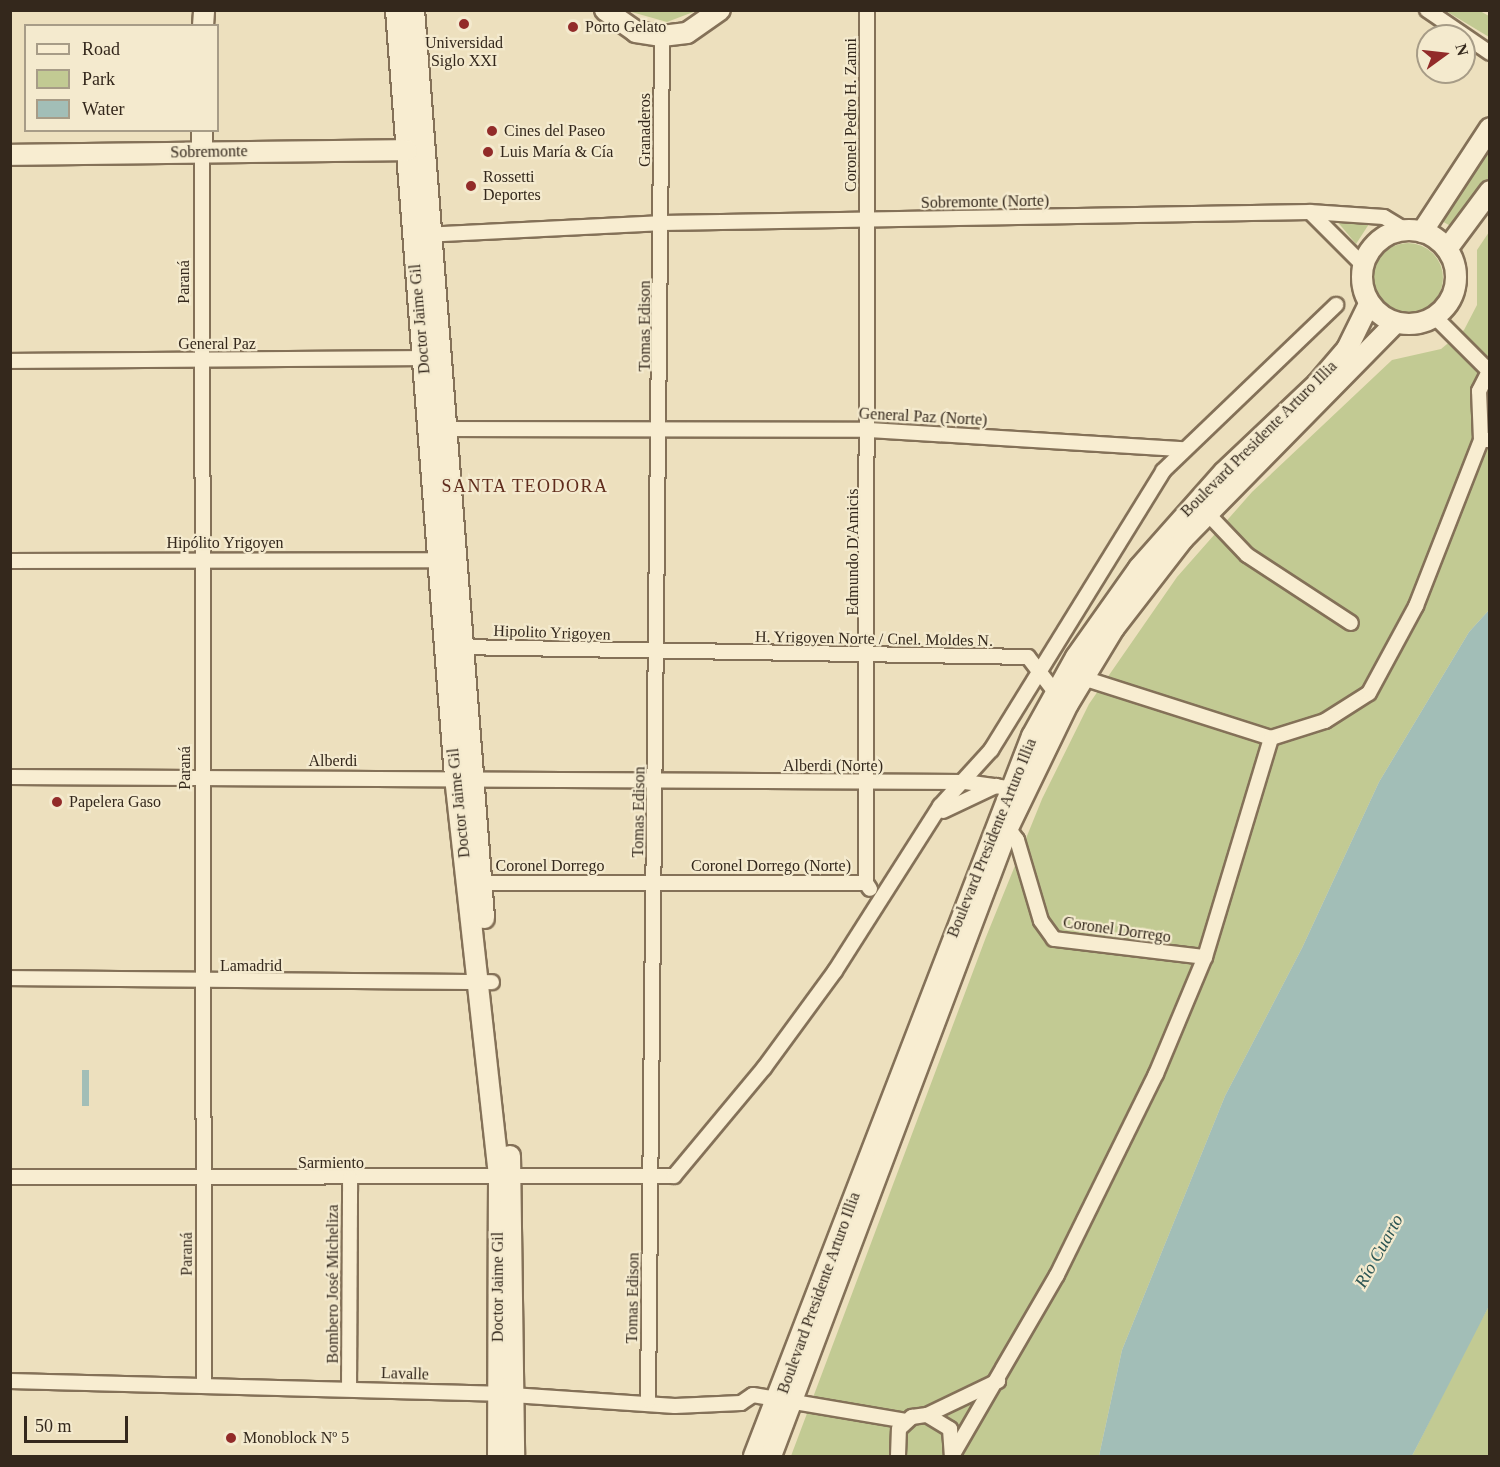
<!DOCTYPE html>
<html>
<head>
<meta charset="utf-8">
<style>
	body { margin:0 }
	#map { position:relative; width:1500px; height:1467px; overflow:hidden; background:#ede0be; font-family:"Times New Roman",serif }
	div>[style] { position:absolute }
	.green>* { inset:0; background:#c2ca93 }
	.round { border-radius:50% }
	.water>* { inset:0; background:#a2beb7; transform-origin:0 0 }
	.roads { filter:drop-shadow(2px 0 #847158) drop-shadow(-2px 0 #847158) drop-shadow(0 2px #847158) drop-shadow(0 -2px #847158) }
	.minor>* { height:14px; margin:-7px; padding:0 7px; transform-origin:7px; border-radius:7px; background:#f8edd1 }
	.secondary>* { height:20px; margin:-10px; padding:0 10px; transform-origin:10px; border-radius:10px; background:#f8edd1 }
	.secondary>.ring { margin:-10px; padding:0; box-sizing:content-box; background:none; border:20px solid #f8edd1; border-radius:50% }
	.dots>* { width:16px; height:16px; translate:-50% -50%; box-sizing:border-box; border:3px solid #f4eace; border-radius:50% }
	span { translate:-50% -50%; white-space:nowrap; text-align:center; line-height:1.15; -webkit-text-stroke:4.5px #f4eace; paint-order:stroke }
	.poi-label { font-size:16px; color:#34281c }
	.left { translate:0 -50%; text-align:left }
	.street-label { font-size:16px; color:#34281c }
	.neighbourhood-label { font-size:18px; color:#602c1c; letter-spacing:1.5px }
	.water-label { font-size:18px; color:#2b5452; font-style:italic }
	.frame { position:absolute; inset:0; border:12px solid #34281c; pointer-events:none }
	.legend { position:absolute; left:24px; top:24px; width:195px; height:108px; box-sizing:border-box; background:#f4eace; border:2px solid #a79c87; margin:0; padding:8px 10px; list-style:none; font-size:18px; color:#34281c }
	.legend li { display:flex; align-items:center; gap:12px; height:30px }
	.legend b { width:30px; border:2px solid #a79c87 }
	.north { position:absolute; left:1416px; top:24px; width:60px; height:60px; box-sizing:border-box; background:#f4eace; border:2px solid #a79c87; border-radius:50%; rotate:75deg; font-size:16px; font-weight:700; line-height:24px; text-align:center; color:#34281c }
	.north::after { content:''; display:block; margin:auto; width:21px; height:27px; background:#922b29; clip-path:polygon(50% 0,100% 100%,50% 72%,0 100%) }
	.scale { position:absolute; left:24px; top:1416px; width:104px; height:27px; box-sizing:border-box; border:3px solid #34281c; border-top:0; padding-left:8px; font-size:18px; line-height:21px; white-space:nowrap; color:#34281c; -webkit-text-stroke:4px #f4eace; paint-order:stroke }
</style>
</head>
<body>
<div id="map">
	<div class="green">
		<div style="clip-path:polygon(628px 11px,696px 11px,667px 22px)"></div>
		<div style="clip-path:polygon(1446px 11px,1480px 11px,1489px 16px,1489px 37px)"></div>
		<div style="clip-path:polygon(1489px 150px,1489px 181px,1454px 228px,1440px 220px)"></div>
		<div style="clip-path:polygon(1336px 220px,1369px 224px,1356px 244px)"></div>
		<div style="clip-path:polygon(1489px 232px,1489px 610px,1469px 632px,1379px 782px,1302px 948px,1225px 1096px,1122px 1350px,1099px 1456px,791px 1456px,986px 937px,1042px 799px,1089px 704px,1177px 577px,1252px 492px,1392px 360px,1441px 349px,1464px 330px,1477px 305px,1477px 250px)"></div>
		<div class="round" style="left:1373px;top:243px;width:70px;height:70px"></div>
		<div style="clip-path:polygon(1489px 1306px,1489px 1456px,1412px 1456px,1468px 1344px)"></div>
	</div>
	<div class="water">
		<div style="clip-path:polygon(1489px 610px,1489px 1306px,1412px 1456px,1099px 1456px,1122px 1350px,1225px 1096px,1302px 948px,1379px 782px,1469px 632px)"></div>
		<div style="left:82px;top:1070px;width:7px;height:36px"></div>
	</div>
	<div class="roads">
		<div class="minor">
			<div style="left:1427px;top:10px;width:76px;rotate:34.3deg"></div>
			<div style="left:202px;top:152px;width:1233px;rotate:89.91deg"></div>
			<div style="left:1310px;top:212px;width:75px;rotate:45deg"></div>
			<div style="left:425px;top:235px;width:237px;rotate:-2.9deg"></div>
			<div style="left:662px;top:223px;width:648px;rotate:-0.97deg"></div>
			<div style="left:1310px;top:212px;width:74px;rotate:3.9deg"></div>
			<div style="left:1384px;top:217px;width:26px;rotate:31deg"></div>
			<div style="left:1435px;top:317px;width:78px;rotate:45deg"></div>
			<div style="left:10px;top:361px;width:413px;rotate:-0.4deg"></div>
			<div style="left:438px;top:429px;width:431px;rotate:0.1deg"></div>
			<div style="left:869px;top:430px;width:315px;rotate:3.5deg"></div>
			<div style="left:1481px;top:440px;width:49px;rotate:-92.3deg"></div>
			<div style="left:1479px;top:391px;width:25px;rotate:-63deg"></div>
			<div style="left:1207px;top:513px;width:58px;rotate:46.4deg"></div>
			<div style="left:1247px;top:555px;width:124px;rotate:33.2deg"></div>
			<div style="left:10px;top:561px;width:429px;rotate:-0.1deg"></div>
			<div style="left:457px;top:647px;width:571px;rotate:1deg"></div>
			<div style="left:1028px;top:657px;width:54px;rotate:52.5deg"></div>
			<div style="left:1083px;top:678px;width:197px;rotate:17.7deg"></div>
			<div style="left:1271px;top:738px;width:57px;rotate:-17.5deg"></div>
			<div style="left:1325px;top:721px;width:52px;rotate:-32.5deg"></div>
			<div style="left:1369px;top:693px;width:99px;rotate:-61.6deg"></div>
			<div style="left:1416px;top:606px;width:178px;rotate:-68.6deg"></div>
			<div style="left:1481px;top:440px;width:9px"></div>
			<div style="left:10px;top:777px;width:955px;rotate:0.3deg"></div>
			<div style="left:965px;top:782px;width:43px;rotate:7.9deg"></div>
			<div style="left:943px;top:811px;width:59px;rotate:-25.3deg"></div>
			<div style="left:1005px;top:824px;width:20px;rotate:53deg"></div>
			<div style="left:1017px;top:840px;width:84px;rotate:73.5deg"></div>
			<div style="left:1041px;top:921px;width:22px;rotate:54deg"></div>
			<div style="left:1054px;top:939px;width:152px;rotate:6.8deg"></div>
			<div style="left:480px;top:883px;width:386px"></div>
			<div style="left:866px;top:883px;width:7px;rotate:56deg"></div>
			<div style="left:866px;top:883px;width:873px;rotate:-89.93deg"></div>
			<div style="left:10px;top:978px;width:482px;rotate:0.5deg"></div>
			<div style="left:10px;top:1177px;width:664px;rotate:-0.09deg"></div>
			<div style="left:674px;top:1176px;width:141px;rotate:-50.2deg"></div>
			<div style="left:764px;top:1068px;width:120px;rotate:-53.8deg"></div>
			<div style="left:835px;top:971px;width:196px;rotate:-57.5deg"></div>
			<div style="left:940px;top:806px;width:76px;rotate:-47.7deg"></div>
			<div style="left:991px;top:750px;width:328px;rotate:-58.3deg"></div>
			<div style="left:1163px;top:471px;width:240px;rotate:-43.8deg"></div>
			<div style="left:10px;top:1381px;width:488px;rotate:1.5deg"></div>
			<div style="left:498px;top:1394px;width:177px;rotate:3.9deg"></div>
			<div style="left:675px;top:1406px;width:66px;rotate:-2.6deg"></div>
			<div style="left:741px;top:1403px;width:14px;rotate:-34deg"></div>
			<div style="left:753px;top:1395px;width:155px;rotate:9.6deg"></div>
			<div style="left:349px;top:1389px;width:210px;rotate:-89.7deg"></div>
			<div style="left:648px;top:1401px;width:1365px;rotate:-89.41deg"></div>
			<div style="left:927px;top:1415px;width:79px;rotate:-25.6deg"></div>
			<div style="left:898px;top:1456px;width:27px;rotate:-88deg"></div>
			<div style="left:899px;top:1429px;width:18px;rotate:-43deg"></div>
			<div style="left:912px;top:1417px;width:15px;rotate:-8deg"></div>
			<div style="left:927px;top:1415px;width:27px;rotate:31deg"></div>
			<div style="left:950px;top:1429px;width:27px;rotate:86deg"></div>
			<div style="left:952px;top:1456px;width:209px;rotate:-59.9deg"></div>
			<div style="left:1057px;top:1275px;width:224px;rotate:-63.8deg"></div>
			<div style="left:1156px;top:1074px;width:127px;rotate:-67.3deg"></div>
			<div style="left:1205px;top:957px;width:229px;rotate:-73.2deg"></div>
		</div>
		<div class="secondary">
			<div style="left:396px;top:10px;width:769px;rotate:85.6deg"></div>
			<div style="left:455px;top:777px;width:403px;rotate:83.7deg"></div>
			<div style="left:499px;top:1178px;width:278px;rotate:90.2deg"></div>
			<div style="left:414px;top:10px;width:911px;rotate:85.59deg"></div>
			<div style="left:605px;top:10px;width:38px;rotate:35deg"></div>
			<div style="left:636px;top:32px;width:26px;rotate:9deg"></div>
			<div style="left:662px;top:36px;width:25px;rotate:-7deg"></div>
			<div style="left:687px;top:33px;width:40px;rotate:-34.9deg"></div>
			<div style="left:203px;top:26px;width:16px;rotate:-86deg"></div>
			<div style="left:202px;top:152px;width:22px;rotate:-90deg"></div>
			<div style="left:10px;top:155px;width:397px;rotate:-0.7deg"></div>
			<div class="ring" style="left:1362px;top:230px;width:74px;height:74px"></div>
			<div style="left:1422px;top:232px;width:124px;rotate:-56.8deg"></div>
			<div style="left:1447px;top:249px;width:72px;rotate:-53.4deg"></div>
			<div style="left:510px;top:1156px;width:300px;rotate:89.2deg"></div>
			<div style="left:754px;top:1456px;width:772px;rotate:-68.89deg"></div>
			<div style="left:1032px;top:736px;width:90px;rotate:-60.9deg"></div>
			<div style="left:1076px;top:657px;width:109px;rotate:-54.7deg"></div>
			<div style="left:1139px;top:568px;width:128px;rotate:-48.5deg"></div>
			<div style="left:1224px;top:472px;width:128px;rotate:-43.4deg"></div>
			<div style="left:1317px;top:384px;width:46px;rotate:-49.4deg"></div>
			<div style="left:1347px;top:349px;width:50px;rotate:-63.9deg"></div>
			<div style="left:771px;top:1456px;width:671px;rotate:-69.32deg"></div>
			<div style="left:1008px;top:828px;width:138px;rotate:-64.2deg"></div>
			<div style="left:1068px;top:704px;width:89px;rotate:-58.8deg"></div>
			<div style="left:1114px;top:628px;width:113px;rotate:-52.2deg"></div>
			<div style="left:1183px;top:539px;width:303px;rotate:-45.5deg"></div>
		</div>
	</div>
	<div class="dots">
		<div style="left:464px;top:24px;background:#922b29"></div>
		<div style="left:573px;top:27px;background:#922b29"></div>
		<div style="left:492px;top:131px;background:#922b29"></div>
		<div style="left:488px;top:152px;background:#922b29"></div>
		<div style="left:471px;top:186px;background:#922b29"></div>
		<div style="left:57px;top:802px;background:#922b29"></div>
		<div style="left:231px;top:1438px;background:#922b29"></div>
	</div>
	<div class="poi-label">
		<span class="left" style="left:585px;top:27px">Porto Gelato</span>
		<span style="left:464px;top:52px">Universidad<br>Siglo XXI</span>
		<span class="left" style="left:504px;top:131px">Cines del Paseo</span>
		<span class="left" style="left:500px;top:152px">Luis María &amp; Cía</span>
		<span class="left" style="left:483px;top:186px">Rossetti<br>Deportes</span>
		<span class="left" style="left:69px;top:802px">Papelera Gaso</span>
		<span class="left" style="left:243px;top:1438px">Monoblock Nº 5</span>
	</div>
	<div class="street-label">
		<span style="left:851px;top:115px;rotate:-90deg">Coronel Pedro H. Zanni</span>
		<span style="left:645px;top:130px;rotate:-90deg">Granaderos</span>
		<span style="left:209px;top:152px;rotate:-1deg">Sobremonte</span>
		<span style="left:985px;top:202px;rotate:-1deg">Sobremonte (Norte)</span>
		<span style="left:184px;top:282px;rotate:-90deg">Paraná</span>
		<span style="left:420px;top:319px;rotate:-95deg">Doctor Jaime Gil</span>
		<span style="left:645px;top:326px;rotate:-90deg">Tomas Edison</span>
		<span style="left:217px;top:344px">General Paz</span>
		<span style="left:923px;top:417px;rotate:3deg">General Paz (Norte)</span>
		<span style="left:1259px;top:439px;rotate:-45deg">Boulevard Presidente Arturo Illia</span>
		<span style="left:225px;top:543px">Hipólito Yrigoyen</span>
		<span style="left:853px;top:552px;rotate:-90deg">Edmundo D'Amicis</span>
		<span style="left:552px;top:633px;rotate:2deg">Hipolito Yrigoyen</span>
		<span style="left:874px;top:639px;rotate:1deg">H. Yrigoyen Norte / Cnel. Moldes N.</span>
		<span style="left:333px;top:761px">Alberdi</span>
		<span style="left:833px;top:766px">Alberdi (Norte)</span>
		<span style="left:185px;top:768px;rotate:-90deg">Paraná</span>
		<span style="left:459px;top:803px;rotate:-96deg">Doctor Jaime Gil</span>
		<span style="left:639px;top:812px;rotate:-89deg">Tomas Edison</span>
		<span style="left:992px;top:838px;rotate:-68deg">Boulevard Presidente Arturo Illia</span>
		<span style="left:550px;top:866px">Coronel Dorrego</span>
		<span style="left:771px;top:866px">Coronel Dorrego (Norte)</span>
		<span style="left:1117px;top:930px;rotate:8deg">Coronel Dorrego</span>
		<span style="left:251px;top:966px">Lamadrid</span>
		<span style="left:331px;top:1163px">Sarmiento</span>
		<span style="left:187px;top:1254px;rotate:-90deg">Paraná</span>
		<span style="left:333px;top:1284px;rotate:-90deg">Bombero José Micheliza</span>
		<span style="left:498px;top:1287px;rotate:-90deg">Doctor Jaime Gil</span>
		<span style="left:819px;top:1293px;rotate:-70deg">Boulevard Presidente Arturo Illia</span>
		<span style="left:633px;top:1298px;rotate:-89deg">Tomas Edison</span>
		<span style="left:405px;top:1374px;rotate:2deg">Lavalle</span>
	</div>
	<div class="neighbourhood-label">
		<span style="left:525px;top:486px">SANTA TEODORA</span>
	</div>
	<div class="water-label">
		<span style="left:1379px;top:1251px;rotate:-61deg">Río Cuarto</span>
	</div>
	<div class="frame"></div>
	<ul class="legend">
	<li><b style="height:8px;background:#f8edd1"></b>Road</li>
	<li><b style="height:16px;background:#c2ca93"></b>Park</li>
	<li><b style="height:16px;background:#a2beb7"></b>Water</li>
	</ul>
	<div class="north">N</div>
	<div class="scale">50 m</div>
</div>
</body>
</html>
